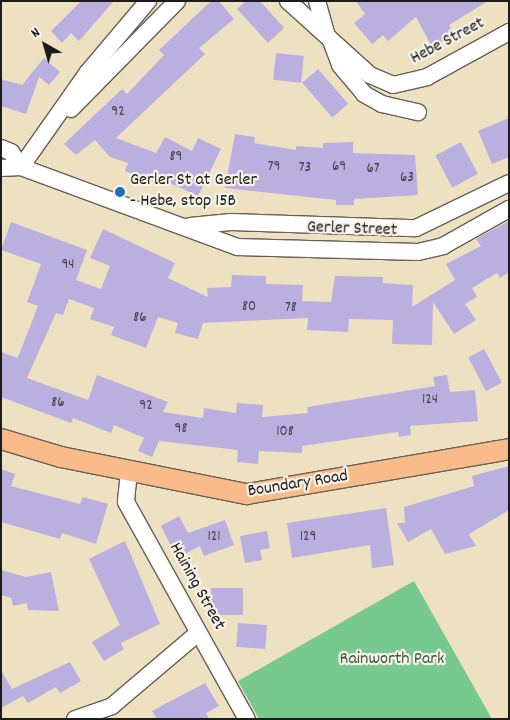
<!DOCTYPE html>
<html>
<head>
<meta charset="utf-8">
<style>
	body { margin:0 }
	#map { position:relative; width:510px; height:720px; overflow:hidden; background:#eee1c2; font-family:Dekko,sans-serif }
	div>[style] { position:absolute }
	.green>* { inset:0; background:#77ca8d }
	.building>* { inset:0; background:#bab0df; transform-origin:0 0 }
	.roads { filter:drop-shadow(1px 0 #666156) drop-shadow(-1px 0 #666156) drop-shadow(0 1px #666156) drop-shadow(0 -1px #666156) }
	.minor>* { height:16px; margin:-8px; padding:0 8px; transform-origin:8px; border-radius:8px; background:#fff }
	.major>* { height:20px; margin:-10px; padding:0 10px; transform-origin:10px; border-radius:10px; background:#fabb8b }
	.dots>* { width:14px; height:14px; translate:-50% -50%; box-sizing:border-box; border:2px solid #f7f3e8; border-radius:50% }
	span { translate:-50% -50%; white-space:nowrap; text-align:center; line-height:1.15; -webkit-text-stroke:4.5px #f7f3e8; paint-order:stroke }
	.number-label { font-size:15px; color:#44414d }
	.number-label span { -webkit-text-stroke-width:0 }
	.street-label { font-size:18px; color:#1c1c1c }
	.poi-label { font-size:18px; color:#1c1c1c }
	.left { translate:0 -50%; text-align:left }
	.park-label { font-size:18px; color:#3c5944 }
	.frame { position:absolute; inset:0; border:2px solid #1c1c1c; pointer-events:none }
	.north { position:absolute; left:20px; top:20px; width:50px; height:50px; -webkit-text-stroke:4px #f7f3e8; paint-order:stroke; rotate:322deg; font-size:14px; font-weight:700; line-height:20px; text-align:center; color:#1c1c1c }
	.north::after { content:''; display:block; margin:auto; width:18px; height:22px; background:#1c1c1c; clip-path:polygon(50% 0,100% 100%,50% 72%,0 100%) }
</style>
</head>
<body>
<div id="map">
	<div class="green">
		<div style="clip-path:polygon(414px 581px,492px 719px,259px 719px,238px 681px)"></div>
	</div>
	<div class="building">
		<div style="clip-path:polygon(81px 1px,114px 1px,79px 41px,71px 33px,62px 43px,51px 31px)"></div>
		<div style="clip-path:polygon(211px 1px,219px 1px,234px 19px,199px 48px,205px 54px,116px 138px,156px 153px,165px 137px,192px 151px,198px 138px,221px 149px,198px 196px,161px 179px,158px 184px,125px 171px,128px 163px,110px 157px,95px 140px,76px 155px,64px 144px,122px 89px,127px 94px,164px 55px,159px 50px)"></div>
		<div style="clip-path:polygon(246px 1px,260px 1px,284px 28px,268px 43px,237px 9px)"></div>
		<div style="clip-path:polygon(356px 1px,488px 1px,449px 25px,455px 35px,432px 47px,416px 17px,388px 41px,383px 35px,372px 44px,354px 23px,365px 14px)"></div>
		<div style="left:276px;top:53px;width:28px;height:27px;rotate:6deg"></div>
		<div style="clip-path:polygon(44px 58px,60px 72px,49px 85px,39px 77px,26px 114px,1px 106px,1px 79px,22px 85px)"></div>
		<div style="left:318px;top:69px;width:46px;height:21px;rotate:49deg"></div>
		<div style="clip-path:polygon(509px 118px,509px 157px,492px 164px,478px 131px)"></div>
		<div style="clip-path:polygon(235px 134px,255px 137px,254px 143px,296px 150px,296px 146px,323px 148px,323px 143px,353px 142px,353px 153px,415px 155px,418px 195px,354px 199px,354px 205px,336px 205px,336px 200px,225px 188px)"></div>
		<div style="left:461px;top:142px;width:36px;height:29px;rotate:62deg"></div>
		<div style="clip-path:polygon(509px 221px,509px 272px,500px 278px,497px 273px,472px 288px,477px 297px,465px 304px,476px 320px,454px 334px,433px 302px,432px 345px,392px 344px,393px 320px,349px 319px,348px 332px,307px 330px,308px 318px,203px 323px,198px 339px,175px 333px,178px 323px,158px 317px,146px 348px,111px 335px,114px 327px,90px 319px,94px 308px,69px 299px,63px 315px,56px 313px,27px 378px,88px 400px,97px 375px,168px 402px,163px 412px,203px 418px,204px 408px,236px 413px,237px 403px,263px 405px,262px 417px,308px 413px,307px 407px,435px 386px,433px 377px,447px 375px,450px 392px,475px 390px,478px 421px,410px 426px,411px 435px,399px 437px,398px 432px,302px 446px,302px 453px,259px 451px,258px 464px,237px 462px,238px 450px,159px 441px,152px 457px,138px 451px,144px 438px,114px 425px,111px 433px,73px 418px,71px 423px,1px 397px,1px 352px,17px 358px,20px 352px,38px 306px,27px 302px,41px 264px,1px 250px,11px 222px,87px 250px,76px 280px,101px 289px,110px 266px,90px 258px,103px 229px,175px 263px,168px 278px,208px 297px,207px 288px,231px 287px,232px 275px,266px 276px,266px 284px,303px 285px,302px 301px,331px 302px,335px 276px,383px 277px,383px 283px,413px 285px,412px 307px,455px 280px,446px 264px,481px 246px,476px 239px)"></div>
		<div style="left:484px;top:349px;width:38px;height:18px;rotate:62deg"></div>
		<div style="clip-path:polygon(509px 466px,509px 510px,469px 534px,476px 546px,445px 554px,431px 529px,408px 542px,397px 523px,405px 523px,404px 507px,474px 486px,472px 476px)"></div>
		<div style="clip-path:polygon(1px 469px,15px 474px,11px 486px,80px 504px,83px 497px,108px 504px,96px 544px,62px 533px,60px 539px,1px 522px)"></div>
		<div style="clip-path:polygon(386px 508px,394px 565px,372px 568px,370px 545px,292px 558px,287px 523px)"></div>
		<div style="clip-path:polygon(179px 516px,188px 533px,225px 520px,234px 545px,204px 556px,200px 546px,177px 558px,161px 526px)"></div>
		<div style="clip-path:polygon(267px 531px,270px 548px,260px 550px,262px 560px,245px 563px,240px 536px)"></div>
		<div style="clip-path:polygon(125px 541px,160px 624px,121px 643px,124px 649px,104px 661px,92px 642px,120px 625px,89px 559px)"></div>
		<div style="clip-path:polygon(1px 570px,26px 577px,51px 572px,59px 611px,28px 610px,27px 603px,13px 606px,11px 598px,1px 595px)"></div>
		<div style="left:211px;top:588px;width:32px;height:27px"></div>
		<div style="left:238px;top:623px;width:29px;height:24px;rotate:4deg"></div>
		<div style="clip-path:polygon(70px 662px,81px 681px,60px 693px,56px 687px,28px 703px,23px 696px,1px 708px,1px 670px,12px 689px)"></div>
		<div style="clip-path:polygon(205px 683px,219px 706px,206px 713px,209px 719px,157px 719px,152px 711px)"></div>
	</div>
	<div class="roads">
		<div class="minor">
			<div style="left:288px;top:1px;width:110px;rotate:42.1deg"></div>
			<div style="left:370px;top:75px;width:25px;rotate:23deg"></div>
			<div style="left:393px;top:85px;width:35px;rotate:-13deg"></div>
			<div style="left:427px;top:77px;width:94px;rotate:-28.8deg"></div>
			<div style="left:317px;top:1px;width:36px;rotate:74deg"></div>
			<div style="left:331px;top:41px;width:26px;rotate:69deg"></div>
			<div style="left:340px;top:65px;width:38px;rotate:50deg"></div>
			<div style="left:364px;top:94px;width:21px;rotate:29deg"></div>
			<div style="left:382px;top:104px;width:37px;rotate:13deg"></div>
			<div style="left:71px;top:109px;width:151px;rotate:-45.5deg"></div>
			<div style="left:1px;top:148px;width:11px;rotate:22deg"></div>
			<div style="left:11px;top:152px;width:18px;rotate:56deg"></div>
			<div style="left:21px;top:167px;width:116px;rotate:-54.8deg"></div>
			<div style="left:88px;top:72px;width:93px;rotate:-49.8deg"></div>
			<div style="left:1px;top:168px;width:20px;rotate:-3deg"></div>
			<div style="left:21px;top:167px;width:230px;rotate:20.3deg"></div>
			<div style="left:237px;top:247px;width:181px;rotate:1.6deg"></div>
			<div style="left:418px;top:252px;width:26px;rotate:-13deg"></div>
			<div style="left:443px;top:246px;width:76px;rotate:-29.3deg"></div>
			<div style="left:190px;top:226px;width:41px;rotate:-5.6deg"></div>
			<div style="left:231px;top:222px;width:185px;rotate:1.9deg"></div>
			<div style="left:416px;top:228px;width:103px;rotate:-25.8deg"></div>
			<div style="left:129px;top:472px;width:30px;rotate:96deg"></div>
			<div style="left:126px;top:502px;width:248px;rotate:60.9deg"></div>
			<div style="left:75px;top:719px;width:39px;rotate:-19deg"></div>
			<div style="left:112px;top:706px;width:113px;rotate:-40.3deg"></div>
		</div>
		<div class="major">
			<div style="left:1px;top:439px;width:63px;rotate:16.7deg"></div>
			<div style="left:61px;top:457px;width:190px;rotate:11.3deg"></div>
			<div style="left:247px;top:494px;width:266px;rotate:-9.7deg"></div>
		</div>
	</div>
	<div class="dots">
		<div style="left:120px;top:192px;background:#1f6fb2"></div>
	</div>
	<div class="number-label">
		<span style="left:118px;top:113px">92</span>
		<span style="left:176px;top:158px">89</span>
		<span style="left:274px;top:168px">79</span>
		<span style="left:339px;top:168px">69</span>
		<span style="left:305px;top:169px">73</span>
		<span style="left:373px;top:170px">67</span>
		<span style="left:407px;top:179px">63</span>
		<span style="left:68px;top:266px">94</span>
		<span style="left:249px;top:308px">80</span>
		<span style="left:291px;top:309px">78</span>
		<span style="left:140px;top:319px">86</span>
		<span style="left:430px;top:401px">124</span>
		<span style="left:58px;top:404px">86</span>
		<span style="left:146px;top:407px">92</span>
		<span style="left:181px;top:430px">98</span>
		<span style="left:285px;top:433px">108</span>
		<span style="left:214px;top:538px">121</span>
		<span style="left:308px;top:538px">129</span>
	</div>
	<div class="street-label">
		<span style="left:448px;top:42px;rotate:-28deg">Hebe Street</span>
		<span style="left:352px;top:230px;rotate:2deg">Gerler Street</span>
		<span style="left:298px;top:485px;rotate:-9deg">Boundary Road</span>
		<span style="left:196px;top:587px;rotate:61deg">Haining Street</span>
	</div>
	<div class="poi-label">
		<span class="left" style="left:130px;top:192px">Gerler St at Gerler<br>- Hebe, stop 15B</span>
	</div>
	<div class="park-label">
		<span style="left:392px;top:660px">Rainworth Park</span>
	</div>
	<div class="frame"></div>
	<div class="north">N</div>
</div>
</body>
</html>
